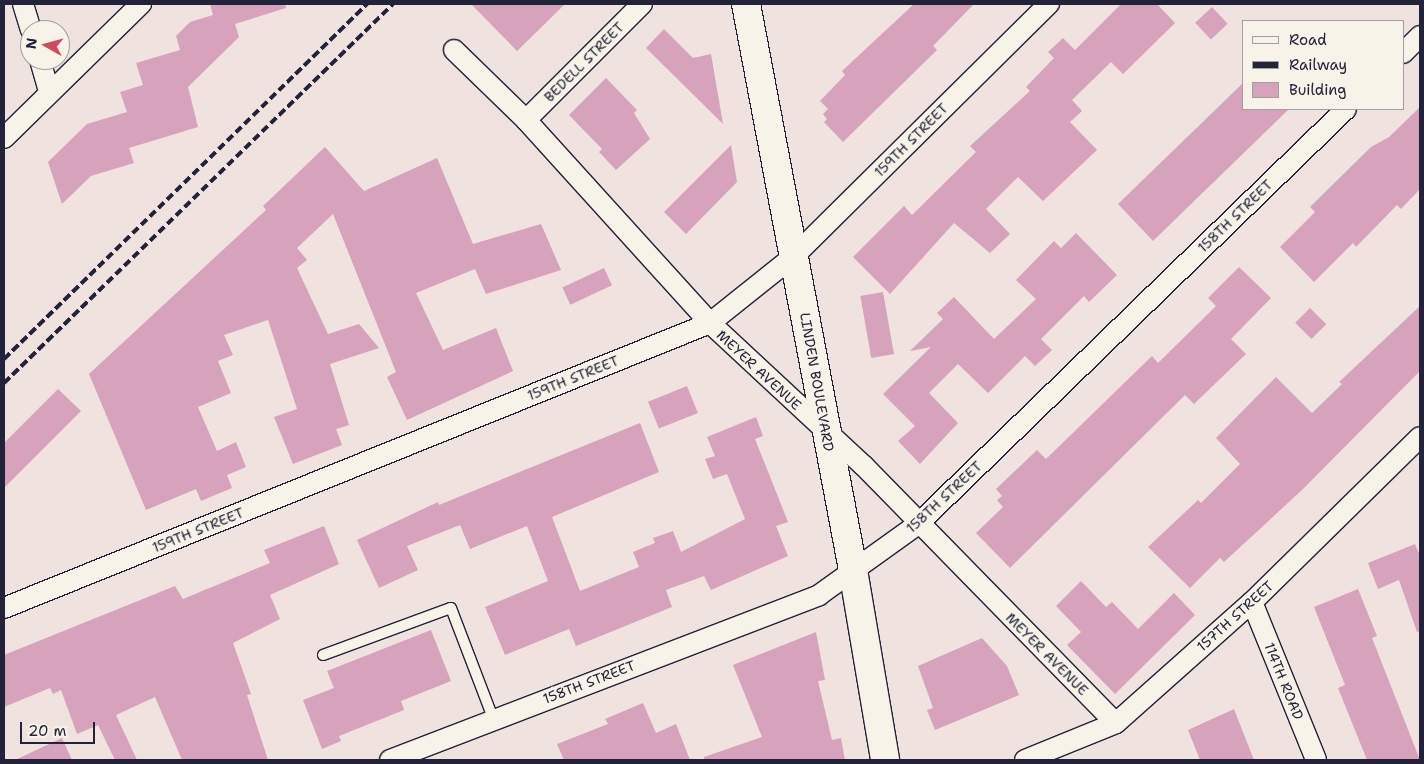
<!DOCTYPE html>
<html>
<head>
<meta charset="utf-8">
<style>
	body { margin:0 }
	#map { position:relative; width:1424px; height:764px; overflow:hidden; background:#f0e3df; font-family:"Shantell Sans",sans-serif }
	div>[style] { position:absolute }
	.building>* { inset:0; background:#d6a2bc; transform-origin:0 0 }
	.roads { filter:drop-shadow(1px 0 #22223b) drop-shadow(-1px 0 #22223b) drop-shadow(0 1px #22223b) drop-shadow(0 -1px #22223b) }
	.service>* { height:10px; margin:-5px; padding:0 5px; transform-origin:5px; border-radius:5px; background:#f7f3e8 }
	.minor>* { height:20px; margin:-10px; padding:0 10px; transform-origin:10px; border-radius:10px; background:#f7f3e8 }
	.secondary>* { height:28px; margin:-14px; padding:0 14px; transform-origin:14px; border-radius:14px; background:#f7f3e8 }
	.rail>* { height:4px; margin-top:-2px; transform-origin:0; background:repeating-linear-gradient(90deg,#22223b 0 8px,transparent 0 12px) }
	span { translate:-50% -50%; white-space:nowrap; text-align:center; line-height:1.15; -webkit-text-stroke:4.5px #f7f3e8; paint-order:stroke }
	.street-label { font-size:14px; color:#22223b }
	.frame { position:absolute; inset:0; border:5px solid #22223b; pointer-events:none }
	.legend { position:absolute; left:1242px; top:20px; width:162px; height:90px; box-sizing:border-box; background:#f7f3e8; border:1px solid #a29fa3; margin:0; padding:6px 9px; list-style:none; font-size:15px; color:#22223b }
	.legend li { display:flex; align-items:center; gap:10px; height:25px }
	.legend b { width:25px; border:1px solid #a29fa3 }
	.north { position:absolute; left:20px; top:20px; width:50px; height:50px; box-sizing:border-box; background:#f7f3e8; border:1px solid #a29fa3; border-radius:50%; rotate:277deg; font-size:14px; font-weight:700; line-height:20px; text-align:center; color:#22223b }
	.north::after { content:''; display:block; margin:auto; width:18px; height:22px; background:#d1495b; clip-path:polygon(50% 0,100% 100%,50% 72%,0 100%) }
	.scale { position:absolute; left:20px; top:722px; width:75px; height:22px; box-sizing:border-box; border:2px solid #22223b; border-top:0; padding-left:6px; font-size:15px; line-height:18px; white-space:nowrap; color:#22223b; -webkit-text-stroke:4px #f7f3e8; paint-order:stroke }
</style>
</head>
<body>
<div id="map">
	<div class="building">
		<div style="clip-path:polygon(210px 4px,285px 4px,286px 8px,235px 24px,239px 37px,188px 87px,198px 127px,129px 148px,134px 163px,91px 176px,62px 204px,48px 162px,87px 124px,127px 112px,120px 92px,143px 85px,136px 63px,180px 50px,176px 36px,190px 22px,213px 15px)"></div>
		<div style="clip-path:polygon(471px 4px,565px 4px,517px 51px)"></div>
		<div style="clip-path:polygon(914px 4px,974px 4px,933px 46px,937px 50px,843px 142px,824px 122px,827px 119px,823px 114px,828px 109px,820px 101px,845px 75px,842px 71px)"></div>
		<div style="clip-path:polygon(1121px 4px,1157px 4px,1175px 23px,1123px 74px,1111px 62px,1072px 100px,1082px 111px,1070px 122px,1097px 150px,1043px 201px,1018px 177px,986px 209px,1010px 234px,990px 253px,954px 223px,890px 294px,853px 257px,904px 206px,912px 215px,976px 152px,970px 146px,1030px 91px,1026px 87px,1054px 58px,1048px 52px,1063px 38px,1075px 50px)"></div>
		<div style="left:1212px;top:7px;width:23px;height:23px;rotate:47deg"></div>
		<div style="clip-path:polygon(664px 29px,693px 58px,711px 54px,723px 124px,646px 48px)"></div>
		<div style="clip-path:polygon(606px 78px,637px 110px,634px 113px,650px 139px,616px 170px,599px 152px,602px 149px,569px 115px)"></div>
		<div style="clip-path:polygon(1243px 83px,1243px 109px,1289px 109px,1153px 241px,1118px 204px)"></div>
		<div style="clip-path:polygon(1420px 107px,1420px 189px,1401px 209px,1397px 205px,1356px 247px,1353px 243px,1314px 282px,1280px 247px,1315px 212px,1310px 207px,1318px 199px,1371px 147px,1389px 137px)"></div>
		<div style="clip-path:polygon(731px 145px,737px 182px,686px 234px,664px 212px)"></div>
		<div style="clip-path:polygon(325px 147px,364px 191px,437px 158px,473px 244px,541px 224px,561px 270px,486px 294px,475px 269px,416px 293px,443px 350px,496px 328px,513px 371px,407px 420px,387px 377px,396px 372px,333px 214px,297px 248px,307px 260px,297px 268px,328px 334px,359px 324px,379px 348px,330px 364px,349px 425px,336px 429px,342px 445px,293px 464px,274px 417px,297px 409px,268px 320px,224px 335px,233px 355px,218px 361px,231px 393px,198px 407px,217px 451px,236px 442px,246px 467px,227px 475px,232px 488px,201px 501px,196px 489px,146px 510px,89px 374px,266px 210px,263px 206px)"></div>
		<div style="clip-path:polygon(1076px 233px,1117px 275px,1089px 302px,1084px 296px,1041px 339px,1052px 350px,1035px 366px,1025px 356px,988px 393px,958px 364px,929px 393px,958px 423px,920px 464px,898px 441px,915px 426px,883px 394px,931px 347px,910px 351px,943px 319px,937px 313px,954px 297px,994px 339px,1036px 299px,1016px 280px,1054px 241px,1061px 248px)"></div>
		<div style="clip-path:polygon(1239px 267px,1271px 298px,1231px 339px,1246px 354px,1194px 404px,1185px 395px,1010px 568px,976px 533px,1003px 507px,997px 500px,1002px 496px,996px 489px,1037px 450px,1046px 459px,1152px 356px,1158px 363px,1216px 306px,1208px 298px)"></div>
		<div style="left:604px;top:268px;width:19px;height:46px;rotate:65deg"></div>
		<div style="left:883px;top:292px;width:63px;height:23px;rotate:80deg"></div>
		<div style="clip-path:polygon(1420px 306px,1420px 371px,1303px 489px,1224px 562px,1220px 558px,1190px 588px,1148px 547px,1198px 500px,1201px 503px,1240px 464px,1216px 438px,1276px 377px,1312px 413px,1342px 384px,1339px 382px)"></div>
		<div style="left:1310px;top:308px;width:23px;height:21px;rotate:45deg"></div>
		<div style="left:687px;top:386px;width:29px;height:42px;rotate:68deg"></div>
		<div style="clip-path:polygon(58px 389px,81px 411px,4px 488px,4px 443px)"></div>
		<div style="clip-path:polygon(756px 417px,763px 436px,755px 439px,788px 522px,776px 526px,788px 556px,711px 590px,704px 576px,666px 590px,672px 607px,576px 646px,569px 629px,505px 655px,485px 607px,548px 581px,527px 526px,470px 549px,460px 525px,407px 546px,418px 570px,379px 588px,357px 540px,438px 502px,439px 505px,640px 423px,659px 472px,552px 517px,580px 591px,639px 567px,633px 552px,655px 543px,653px 538px,673px 531px,681px 552px,745px 519px,727px 474px,713px 479px,705px 459px,715px 456px,707px 437px)"></div>
		<div style="clip-path:polygon(324px 526px,339px 564px,270px 595px,280px 619px,233px 643px,251px 694px,247px 695px,268px 760px,182px 760px,155px 697px,116px 715px,137px 760px,115px 760px,98px 725px,77px 734px,61px 690px,53px 694px,50px 688px,4px 707px,4px 655px,175px 586px,183px 599px,270px 563px,264px 550px)"></div>
		<div style="clip-path:polygon(1415px 544px,1420px 556px,1420px 631px,1417px 632px,1399px 580px,1378px 589px,1368px 563px)"></div>
		<div style="clip-path:polygon(1081px 581px,1106px 607px,1112px 602px,1138px 629px,1174px 593px,1195px 615px,1115px 694px,1067px 645px,1081px 632px,1056px 606px)"></div>
		<div style="clip-path:polygon(1358px 589px,1377px 636px,1372px 638px,1420px 760px,1367px 760px,1338px 688px,1345px 685px,1314px 607px)"></div>
		<div style="clip-path:polygon(431px 630px,451px 681px,401px 701px,404px 710px,339px 736px,341px 741px,322px 749px,303px 700px,334px 688px,327px 671px)"></div>
		<div style="clip-path:polygon(816px 632px,825px 680px,818px 681px,832px 740px,841px 738px,845px 760px,704px 760px,704px 757px,762px 737px,733px 665px)"></div>
		<div style="clip-path:polygon(982px 638px,1007px 666px,1019px 695px,935px 730px,927px 710px,933px 708px,918px 666px)"></div>
		<div style="clip-path:polygon(643px 703px,656px 733px,676px 724px,690px 760px,564px 760px,557px 744px,608px 724px,605px 719px)"></div>
		<div style="clip-path:polygon(1234px 709px,1254px 760px,1200px 760px,1188px 730px)"></div>
		<div style="clip-path:polygon(62px 738px,72px 760px,15px 760px)"></div>
	</div>
	<div class="roads">
		<div class="service">
			<div style="left:323px;top:655px;width:136px;rotate:-20.2deg"></div>
			<div style="left:451px;top:608px;width:118px;rotate:69.1deg"></div>
		</div>
		<div class="minor">
			<div style="left:23px;top:4px;width:27px;rotate:73deg"></div>
			<div style="left:454px;top:50px;width:100px;rotate:44.2deg"></div>
			<div style="left:526px;top:120px;width:274px;rotate:47.8deg"></div>
			<div style="left:710px;top:323px;width:209px;rotate:42.9deg"></div>
			<div style="left:863px;top:465px;width:361px;rotate:45.6deg"></div>
			<div style="left:1403px;top:53px;width:24px;rotate:-45deg"></div>
			<div style="left:40px;top:60px;width:33px;rotate:74deg"></div>
			<div style="left:526px;top:120px;width:164px;rotate:-45deg"></div>
			<div style="left:4px;top:138px;width:192px;rotate:-44.4deg"></div>
			<div style="left:1252px;top:602px;width:170px;rotate:67.9deg"></div>
			<div style="left:4px;top:608px;width:761px;rotate:-21.98deg"></div>
			<div style="left:710px;top:323px;width:107px;rotate:-38.6deg"></div>
			<div style="left:794px;top:256px;width:359px;rotate:-44.7deg"></div>
			<div style="left:390px;top:760px;width:460px;rotate:-21deg"></div>
			<div style="left:819px;top:595px;width:122px;rotate:-35.6deg"></div>
			<div style="left:918px;top:524px;width:596px;rotate:-44.12deg"></div>
			<div style="left:1025px;top:760px;width:98px;rotate:-22.1deg"></div>
			<div style="left:1116px;top:723px;width:182px;rotate:-41.7deg"></div>
			<div style="left:1252px;top:602px;width:235px;rotate:-44.5deg"></div>
		</div>
		<div class="secondary">
			<div style="left:746px;top:4px;width:576px;rotate:79.29deg"></div>
			<div style="left:853px;top:570px;width:193px;rotate:80.4deg"></div>
		</div>
	</div>
	<div class="rail">
		<div style="left:4px;top:359px;width:508px;rotate:-44.36deg"></div>
		<div style="left:4px;top:383px;width:543px;rotate:-44.25deg"></div>
	</div>
	<div class="street-label">
		<span style="left:584px;top:62px;rotate:-45deg">BEDELL STREET</span>
		<span style="left:911px;top:140px;rotate:-45deg">159TH STREET</span>
		<span style="left:1235px;top:216px;rotate:-44deg">158TH STREET</span>
		<span style="left:759px;top:370px;rotate:43deg">MEYER AVENUE</span>
		<span style="left:573px;top:378px;rotate:-22deg">159TH STREET</span>
		<span style="left:817px;top:382px;rotate:80deg">LINDEN BOULEVARD</span>
		<span style="left:944px;top:497px;rotate:-43deg">158TH STREET</span>
		<span style="left:198px;top:530px;rotate:-22deg">159TH STREET</span>
		<span style="left:1235px;top:616px;rotate:-42deg">157TH STREET</span>
		<span style="left:1047px;top:654px;rotate:45deg">MEYER AVENUE</span>
		<span style="left:1284px;top:681px;rotate:68deg">114TH ROAD</span>
		<span style="left:589px;top:682px;rotate:-21deg">158TH STREET</span>
	</div>
	<div class="frame"></div>
	<ul class="legend">
	<li><b style="height:6px;background:#f7f3e8"></b>Road</li>
	<li><b style="height:6px;background:#22223b"></b>Railway</li>
	<li><b style="height:14px;background:#d6a2bc"></b>Building</li>
	</ul>
	<div class="north">N</div>
	<div class="scale">20 m</div>
</div>
</body>
</html>
